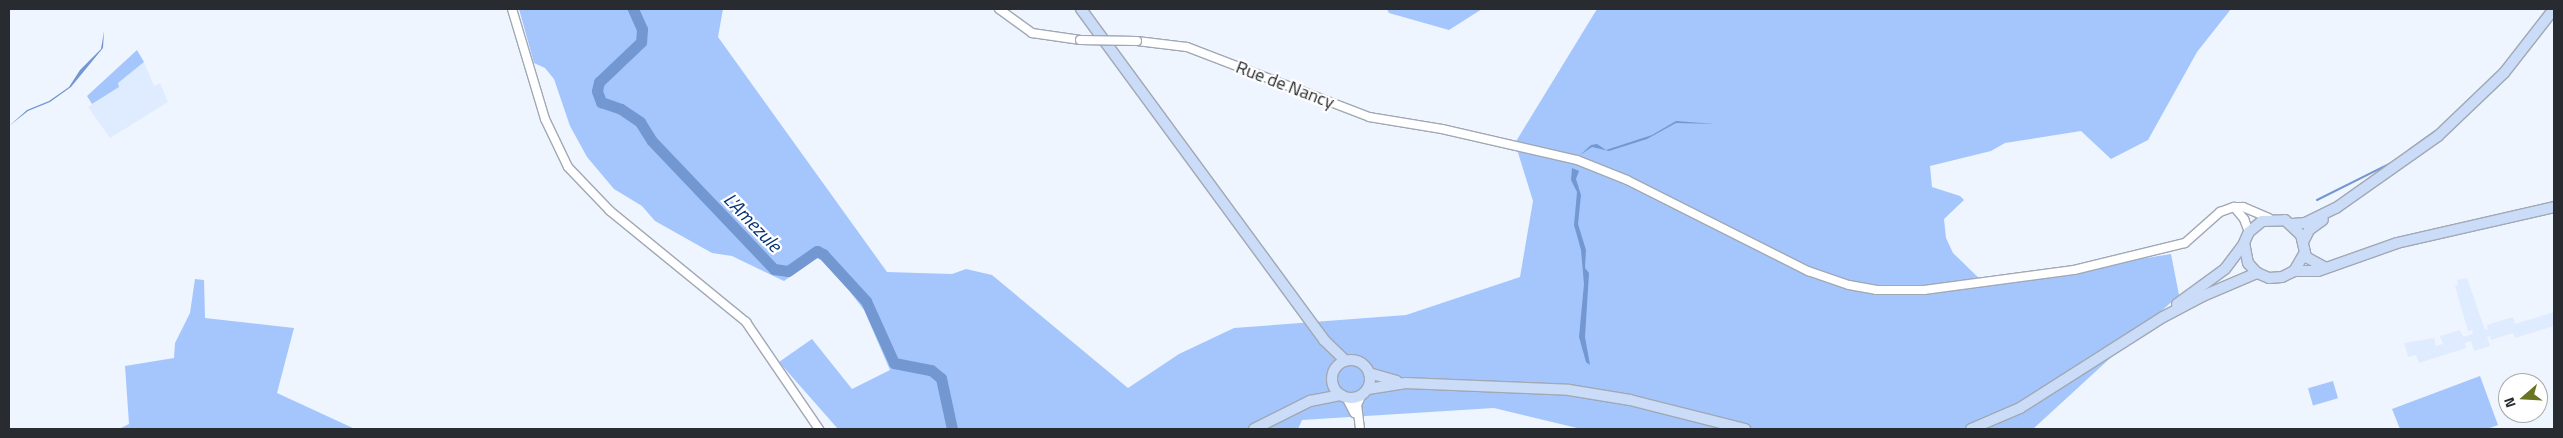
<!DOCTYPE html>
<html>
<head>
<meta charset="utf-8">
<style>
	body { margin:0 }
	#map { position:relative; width:2563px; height:438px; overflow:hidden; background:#eef5ff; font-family:"Titillium Web",sans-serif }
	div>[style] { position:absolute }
	.built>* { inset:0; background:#dfebfe }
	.green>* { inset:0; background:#a4c6fd; transform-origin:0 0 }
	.water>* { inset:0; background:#7397d1 }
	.stream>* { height:2px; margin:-1px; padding:0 1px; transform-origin:1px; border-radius:1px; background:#7397d1 }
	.river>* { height:11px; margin:-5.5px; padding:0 5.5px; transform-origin:5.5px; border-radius:5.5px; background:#7397d1 }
	.roads { filter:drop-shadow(1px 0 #a1a8b4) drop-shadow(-1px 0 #a1a8b4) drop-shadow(0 1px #a1a8b4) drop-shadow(0 -1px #a1a8b4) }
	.minor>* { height:8px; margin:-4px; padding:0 4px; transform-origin:4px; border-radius:4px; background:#fff }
	.major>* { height:10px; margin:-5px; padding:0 5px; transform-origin:5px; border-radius:5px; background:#cadcf7 }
	.major>.ring { margin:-5px; padding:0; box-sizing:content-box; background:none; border:10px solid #cadcf7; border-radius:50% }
	.bridges { filter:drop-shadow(1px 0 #a1a8b4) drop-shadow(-1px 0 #a1a8b4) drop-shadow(0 1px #a1a8b4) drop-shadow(0 -1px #a1a8b4) }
	.minor-bridge>* { height:8px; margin:-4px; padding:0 4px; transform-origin:4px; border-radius:4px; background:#fff }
	span { translate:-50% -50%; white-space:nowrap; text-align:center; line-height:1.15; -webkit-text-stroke:4.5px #fff; paint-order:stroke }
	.street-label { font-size:18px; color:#282b2f }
	.water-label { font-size:19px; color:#053376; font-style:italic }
	.frame { position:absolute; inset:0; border:10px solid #282b2f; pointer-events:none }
	.north { position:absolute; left:2498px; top:373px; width:50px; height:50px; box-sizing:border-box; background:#fff; border:1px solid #a9aaac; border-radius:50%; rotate:251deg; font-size:14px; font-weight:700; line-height:20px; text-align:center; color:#282b2f }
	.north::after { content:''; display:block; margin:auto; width:18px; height:22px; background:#6a7521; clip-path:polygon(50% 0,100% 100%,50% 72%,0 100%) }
</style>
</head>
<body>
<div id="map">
	<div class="built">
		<div style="clip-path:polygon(144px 62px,154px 86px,160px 83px,168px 102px,110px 138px,88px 107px,119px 87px,118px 83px)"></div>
		<div style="clip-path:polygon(2467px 278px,2485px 330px,2488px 329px,2487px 325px,2513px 317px,2515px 324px,2554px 312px,2554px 326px,2515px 338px,2513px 333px,2491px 340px,2490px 336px,2487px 337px,2490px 346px,2474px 351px,2471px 341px,2465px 343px,2466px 348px,2419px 363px,2416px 355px,2408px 357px,2404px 343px,2434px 338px,2436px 346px,2443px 344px,2440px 336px,2460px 330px,2463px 337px,2473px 334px,2472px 330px,2468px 331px,2455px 286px,2458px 285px,2457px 280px)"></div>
	</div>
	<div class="green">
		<div style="clip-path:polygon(519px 9px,723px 9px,718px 37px,887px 272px,952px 274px,966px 269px,992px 275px,1128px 388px,1179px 354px,1234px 328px,1406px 315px,1520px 277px,1533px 201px,1515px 143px,1597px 9px,2231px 9px,2197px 52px,2148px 140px,2111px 159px,2081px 131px,2005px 143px,1991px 151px,1930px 166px,1932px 187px,1960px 196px,1964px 200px,1944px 219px,1946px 238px,1953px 253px,1985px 284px,2171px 254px,2179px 295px,2033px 429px,1581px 429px,1494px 408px,1302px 420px,1298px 429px,838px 429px,779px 362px,812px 339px,852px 389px,890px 370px,864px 310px,829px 264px,817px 258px,784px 281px,732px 256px,712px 253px,655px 221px,642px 206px,614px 189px,587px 157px,570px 126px,554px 79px,545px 68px,534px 63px)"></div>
		<div style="clip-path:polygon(1387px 9px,1482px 9px,1449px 30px,1389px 13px)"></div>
		<div style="clip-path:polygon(137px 50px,144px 62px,118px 83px,119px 87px,92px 104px,87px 96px)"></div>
		<div style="clip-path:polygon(195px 279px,204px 280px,205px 318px,294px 328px,277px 393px,355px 429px,119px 429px,129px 424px,125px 366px,174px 358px,175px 343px,190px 313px)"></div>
		<div style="clip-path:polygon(2480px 376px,2498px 425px,2487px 429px,2400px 429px,2392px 409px)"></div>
		<div style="left:2333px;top:381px;width:18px;height:26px;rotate:74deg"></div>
	</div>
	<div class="water">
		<div style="clip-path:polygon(104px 31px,103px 48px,71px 87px,50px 102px,28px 111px,9px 126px,27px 110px,49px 101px,69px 87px,80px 70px,101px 49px)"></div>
		<div style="clip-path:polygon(1676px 121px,1715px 124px,1676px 123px,1647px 139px,1609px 151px,1592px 147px,1580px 155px,1591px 145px,1597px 144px,1606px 150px,1652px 135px)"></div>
		<div style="clip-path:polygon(1572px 168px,1579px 171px,1576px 179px,1581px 195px,1578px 224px,1586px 250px,1585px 268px,1589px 273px,1585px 337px,1590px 365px,1586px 362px,1579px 337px,1584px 284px,1581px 250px,1574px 225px,1577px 192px,1571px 180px)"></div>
	</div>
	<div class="stream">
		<div style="left:2409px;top:150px;width:32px;rotate:-36deg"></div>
		<div style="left:2317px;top:200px;width:87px;rotate:-26.6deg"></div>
	</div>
	<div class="river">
		<div style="left:633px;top:9px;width:22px;rotate:66deg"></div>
		<div style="left:642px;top:29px;width:13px;rotate:94deg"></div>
		<div style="left:641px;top:42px;width:58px;rotate:136.4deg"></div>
		<div style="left:599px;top:82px;width:9px;rotate:103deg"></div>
		<div style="left:597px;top:91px;width:12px;rotate:70deg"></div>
		<div style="left:601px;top:102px;width:21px;rotate:19deg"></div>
		<div style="left:621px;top:109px;width:23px;rotate:34deg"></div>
		<div style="left:640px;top:122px;width:22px;rotate:58deg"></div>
		<div style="left:652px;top:141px;width:177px;rotate:46.4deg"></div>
		<div style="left:774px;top:269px;width:14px;rotate:8deg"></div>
		<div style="left:788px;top:271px;width:35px;rotate:-35deg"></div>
		<div style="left:817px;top:251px;width:7px;rotate:27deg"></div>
		<div style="left:823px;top:254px;width:64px;rotate:47.5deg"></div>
		<div style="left:866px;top:301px;width:68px;rotate:65.7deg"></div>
		<div style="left:894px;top:363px;width:38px;rotate:11deg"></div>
		<div style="left:931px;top:370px;width:13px;rotate:39deg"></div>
		<div style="left:941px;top:378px;width:52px;rotate:77.8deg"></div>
	</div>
	<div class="roads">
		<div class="minor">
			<div style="left:512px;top:9px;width:115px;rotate:73.3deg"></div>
			<div style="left:545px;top:119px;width:53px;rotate:64.4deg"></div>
			<div style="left:568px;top:167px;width:61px;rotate:46.3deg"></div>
			<div style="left:610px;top:211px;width:176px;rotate:39.2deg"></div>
			<div style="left:746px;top:322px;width:130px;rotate:55.7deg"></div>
			<div style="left:999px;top:9px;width:41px;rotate:36deg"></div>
			<div style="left:1032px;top:33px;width:49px;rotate:8.3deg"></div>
			<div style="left:1137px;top:41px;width:50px;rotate:6.8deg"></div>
			<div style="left:1187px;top:47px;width:195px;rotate:21deg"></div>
			<div style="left:1369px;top:117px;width:74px;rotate:9.3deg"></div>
			<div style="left:1442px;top:129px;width:139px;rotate:12.9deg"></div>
			<div style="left:1577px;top:160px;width:54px;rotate:21.8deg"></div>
			<div style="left:1627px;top:180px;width:203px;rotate:26.7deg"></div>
			<div style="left:1808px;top:271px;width:43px;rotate:18.9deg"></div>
			<div style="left:1849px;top:285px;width:27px;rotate:10deg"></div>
			<div style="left:1876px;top:290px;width:48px"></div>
			<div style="left:1924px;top:290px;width:151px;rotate:-7.6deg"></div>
			<div style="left:2074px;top:270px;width:114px;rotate:-13.7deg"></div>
			<div style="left:2185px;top:243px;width:47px;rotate:-41.5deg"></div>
			<div style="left:2220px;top:212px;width:15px;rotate:-20deg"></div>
			<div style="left:2234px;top:207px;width:9px"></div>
			<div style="left:2243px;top:207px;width:28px;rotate:23deg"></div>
			<div style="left:2234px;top:207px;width:16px;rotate:50deg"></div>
			<div style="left:2244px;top:219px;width:14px;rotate:69deg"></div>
			<div style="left:1346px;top:397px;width:18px;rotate:63deg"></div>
			<div style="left:1360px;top:429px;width:24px;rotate:-97deg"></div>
			<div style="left:1357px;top:405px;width:12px;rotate:-66deg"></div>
		</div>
		<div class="major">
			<div style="left:1081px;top:9px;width:411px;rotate:53.7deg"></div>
			<div style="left:1324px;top:340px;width:30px;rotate:44deg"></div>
			<div style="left:2292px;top:224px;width:13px;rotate:-4deg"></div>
			<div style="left:2305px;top:223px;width:34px;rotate:-26deg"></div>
			<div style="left:2336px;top:208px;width:125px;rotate:-35.2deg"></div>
			<div style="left:2438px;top:136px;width:91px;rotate:-43.7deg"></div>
			<div style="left:2504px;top:73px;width:81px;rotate:-52deg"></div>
			<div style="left:2303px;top:242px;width:13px;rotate:-63deg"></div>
			<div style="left:2309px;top:230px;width:17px;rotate:-36deg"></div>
			<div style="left:2304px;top:254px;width:20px;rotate:120deg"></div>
			<div style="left:2294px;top:271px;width:13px;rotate:153deg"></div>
			<div style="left:2282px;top:277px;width:13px;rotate:176deg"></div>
			<div style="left:2269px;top:278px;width:13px;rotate:-157deg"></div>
			<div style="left:2257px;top:273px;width:13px;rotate:-132deg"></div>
			<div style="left:2248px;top:263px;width:20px;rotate:-101deg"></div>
			<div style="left:2244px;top:243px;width:12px;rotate:-66deg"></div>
			<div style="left:2249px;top:232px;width:17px;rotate:-40deg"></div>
			<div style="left:2262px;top:221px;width:23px;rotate:-2deg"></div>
			<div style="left:2285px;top:220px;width:22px;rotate:43deg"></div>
			<div style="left:2301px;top:235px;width:23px;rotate:77deg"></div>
			<div style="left:2306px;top:257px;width:21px;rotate:29deg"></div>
			<div style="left:2294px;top:271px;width:24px"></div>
			<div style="left:2318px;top:271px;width:84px;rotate:-19.5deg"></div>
			<div style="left:2397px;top:243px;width:161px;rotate:-12.9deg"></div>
			<div style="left:2177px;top:304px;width:59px;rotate:-36.1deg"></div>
			<div style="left:2225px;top:269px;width:31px;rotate:-53deg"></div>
			<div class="ring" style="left:1332px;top:360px;width:28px;height:28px"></div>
			<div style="left:1369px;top:373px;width:29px;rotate:16deg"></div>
			<div style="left:1368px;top:389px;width:37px;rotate:-9deg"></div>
			<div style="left:1405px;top:383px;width:164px;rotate:2.4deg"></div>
			<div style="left:1569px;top:390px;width:62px;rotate:9.3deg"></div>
			<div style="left:1630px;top:400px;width:119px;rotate:14.2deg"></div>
			<div style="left:1254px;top:429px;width:63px;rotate:-26.6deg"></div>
			<div style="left:1310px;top:401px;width:32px;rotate:-11deg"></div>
			<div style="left:1971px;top:429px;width:53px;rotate:-23.2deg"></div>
			<div style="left:2020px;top:408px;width:169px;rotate:-32.5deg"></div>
			<div style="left:2163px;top:317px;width:45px;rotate:-27.7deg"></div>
			<div style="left:2203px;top:296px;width:59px;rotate:-23.1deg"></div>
		</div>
	</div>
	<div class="bridges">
		<div class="minor-bridge">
			<div style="left:1080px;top:40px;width:57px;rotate:1deg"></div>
		</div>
	</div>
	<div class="street-label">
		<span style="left:1285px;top:85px;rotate:21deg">Rue de Nancy</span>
	</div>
	<div class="water-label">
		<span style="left:753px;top:222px;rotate:46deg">L'Amezule</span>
	</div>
	<div class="frame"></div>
	<div class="north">N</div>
</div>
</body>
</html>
